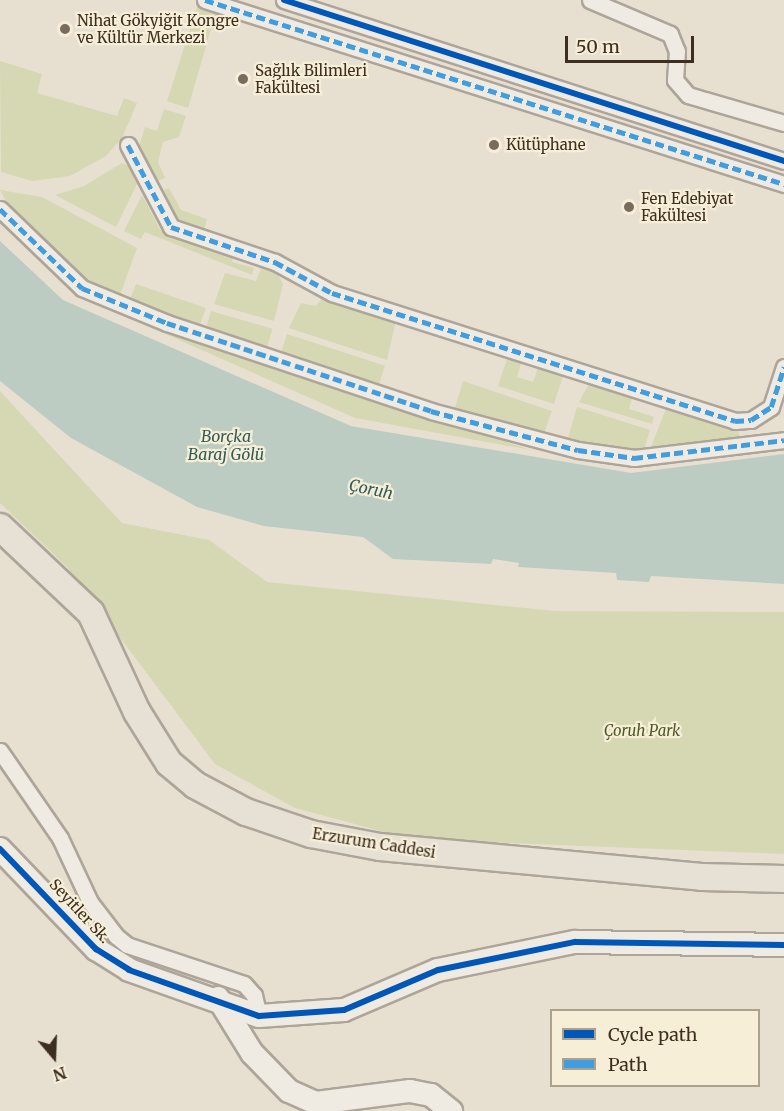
<!DOCTYPE html>
<html>
<head>
<meta charset="utf-8">
<style>
	body { margin:0 }
	#map { position:relative; width:784px; height:1111px; overflow:hidden; background:#e7e0d1; font-family:Merriweather,serif }
	div>[style] { position:absolute }
	.green>* { inset:0; background:#d6d7b3; transform-origin:0 0 }
	.water>* { inset:0; background:#bcccc2 }
	.roads { filter:drop-shadow(2px 0 #ada599) drop-shadow(-2px 0 #ada599) drop-shadow(0 2px #ada599) drop-shadow(0 -2px #ada599) }
	.street>* { height:15px; margin:-7.5px; padding:0 7.5px; transform-origin:7.5px; border-radius:7.5px; background:#efebe3 }
	.secondary>* { height:22px; margin:-11px; padding:0 11px; transform-origin:11px; border-radius:11px; background:#efebe3 }
	.primary>* { height:26px; margin:-13px; padding:0 13px; transform-origin:13px; border-radius:13px; background:#e6e1d4 }
	.quiet>* { height:4.5px; margin-top:-2.25px; transform-origin:0; background:repeating-linear-gradient(90deg,#3f9de0 0 9px,transparent 0 13.5px) }
	.cycleway>* { height:6px; margin:-3px; padding:0 3px; transform-origin:3px; border-radius:3px; background:#0057b8 }
	.dots>* { width:16px; height:16px; translate:-50% -50%; box-sizing:border-box; border:3px solid #f7eed8; border-radius:50% }
	span { translate:-50% -50%; white-space:nowrap; text-align:center; line-height:1.15; -webkit-text-stroke:4.5px #f7eed8; paint-order:stroke }
	.poi-label { font-size:15px; color:#3d2e20 }
	.left { translate:0 -50%; text-align:left }
	.park-label { font-size:15px; color:#4d5a26; font-style:italic }
	.street-label { font-size:15px; color:#3d2e20 }
	.water-label { font-size:16px; color:#2f5d5a; font-style:italic }
	.legend { position:absolute; left:550px; top:1009px; width:210px; height:78px; box-sizing:border-box; background:#f7eed8; border:2px solid #ada18e; margin:0; padding:8px 10px; list-style:none; font-size:18px; color:#3d2e20 }
	.legend li { display:flex; align-items:center; gap:12px; height:30px }
	.legend b { width:30px; border:2px solid #ada18e }
	.north { position:absolute; left:24px; top:1027px; width:60px; height:60px; -webkit-text-stroke:4px #f7eed8; paint-order:stroke; rotate:161deg; font-size:16px; font-weight:700; line-height:24px; text-align:center; color:#3d2e20 }
	.north::after { content:''; display:block; margin:auto; width:21px; height:27px; background:#3d2e20; clip-path:polygon(50% 0,100% 100%,50% 72%,0 100%) }
	.scale { position:absolute; left:565px; top:36px; width:129px; height:27px; box-sizing:border-box; border:3px solid #3d2e20; border-top:0; padding-left:8px; font-size:18px; line-height:21px; white-space:nowrap; color:#3d2e20; -webkit-text-stroke:4px #f7eed8; paint-order:stroke }
</style>
</head>
<body>
<div id="map">
	<div class="green">
		<div style="clip-path:polygon(198px 4px,224px 13px,218px 28px,211px 29px,188px 108px,167px 101px)"></div>
		<div style="clip-path:polygon(0 61px,42px 74px,37px 93px,117px 116px,124px 98px,137px 103px,122px 138px,106px 156px,70px 176px,32px 181px,1px 172px)"></div>
		<div style="clip-path:polygon(164px 109px,186px 116px,179px 137px,163px 142px,158px 162px,165px 178px,154px 182px,139px 146px,145px 127px,157px 131px)"></div>
		<div style="clip-path:polygon(122px 163px,129px 166px,137px 184px,116px 227px,55px 195px,84px 186px)"></div>
		<div style="clip-path:polygon(169px 188px,181px 210px,207px 219px,204px 230px,174px 219px,158px 192px)"></div>
		<div style="clip-path:polygon(0 190px,42px 197px,137px 248px,120px 295px,77px 274px,13px 214px)"></div>
		<div style="clip-path:polygon(142px 195px,160px 230px,233px 256px,232px 262px,254px 268px,252px 275px,145px 232px,141px 239px,124px 231px)"></div>
		<div style="clip-path:polygon(262px 266px,276px 271px,283px 284px,274px 321px,214px 304px,225px 273px,256px 281px)"></div>
		<div style="clip-path:polygon(136px 284px,206px 308px,199px 327px,130px 299px)"></div>
		<div style="clip-path:polygon(323px 297px,396px 320px,387px 360px,289px 328px,301px 303px,316px 306px)"></div>
		<div style="left:211px;top:311px;width:64px;height:19px;rotate:16deg"></div>
		<div style="clip-path:polygon(134px 320px,531px 450px,355px 418px)"></div>
		<div style="left:287px;top:334px;width:103px;height:21px;rotate:18deg"></div>
		<div style="clip-path:polygon(508px 356px,522px 360px,517px 377px,533px 382px,539px 365px,564px 373px,554px 404px,498px 386px)"></div>
		<div style="clip-path:polygon(463px 381px,552px 411px,543px 436px,454px 411px)"></div>
		<div style="clip-path:polygon(590px 382px,633px 395px,629px 409px,654px 417px,652px 424px,579px 402px)"></div>
		<div style="clip-path:polygon(0 391px,122px 523px,209px 540px,267px 582px,555px 611px,784px 612px,784px 854px,411px 839px,295px 808px,215px 764px,67px 567px,0 503px)"></div>
		<div style="clip-path:polygon(667px 406px,737px 428px,741px 440px,649px 452px)"></div>
		<div style="clip-path:polygon(577px 407px,650px 430px,643px 453px,567px 441px)"></div>
	</div>
	<div class="water">
		<div style="clip-path:polygon(0 241px,63px 300px,351px 426px,631px 473px,784px 454px,784px 584px,651px 576px,649px 582px,617px 580px,616px 573px,518px 567px,519px 563px,493px 559px,491px 564px,393px 559px,363px 537px,264px 526px,197px 507px,71px 438px,0 381px)"></div>
	</div>
	<div class="roads">
		<div class="street">
			<div style="left:205px;top:0;width:608px;rotate:17.63deg"></div>
			<div style="left:284px;top:0;width:525px;rotate:17.85deg"></div>
			<div style="left:590px;top:0;width:87px;rotate:23deg"></div>
			<div style="left:670px;top:34px;width:18px;rotate:68deg"></div>
			<div style="left:677px;top:51px;width:29px;rotate:94deg"></div>
			<div style="left:675px;top:80px;width:20px;rotate:49deg"></div>
			<div style="left:688px;top:95px;width:100px;rotate:16.3deg"></div>
			<div style="left:128px;top:145px;width:93px;rotate:62.3deg"></div>
			<div style="left:171px;top:227px;width:110px;rotate:18.6deg"></div>
			<div style="left:275px;top:262px;width:65px;rotate:28.5deg"></div>
			<div style="left:332px;top:293px;width:423px;rotate:17.6deg"></div>
			<div style="left:735px;top:421px;width:16px;rotate:-4deg"></div>
			<div style="left:751px;top:420px;width:24px;rotate:-33deg"></div>
			<div style="left:771px;top:407px;width:42px;rotate:-72deg"></div>
			<div style="left:0;top:209px;width:114px;rotate:43.9deg"></div>
			<div style="left:82px;top:288px;width:92px;rotate:22.4deg"></div>
			<div style="left:167px;top:323px;width:278px;rotate:18.4deg"></div>
			<div style="left:431px;top:411px;width:152px;rotate:14.9deg"></div>
			<div style="left:578px;top:450px;width:57px;rotate:8.1deg"></div>
			<div style="left:634px;top:458px;width:151px;rotate:-6.8deg"></div>
			<div style="left:0;top:751px;width:106px;rotate:55.4deg"></div>
			<div style="left:60px;top:838px;width:71px;rotate:64.9deg"></div>
			<div style="left:90px;top:902px;width:43px;rotate:52.6deg"></div>
			<div style="left:116px;top:936px;width:14px;rotate:39deg"></div>
			<div style="left:127px;top:945px;width:123px;rotate:18.4deg"></div>
			<div style="left:244px;top:984px;width:15px;rotate:48deg"></div>
			<div style="left:254px;top:995px;width:22px;rotate:77deg"></div>
		</div>
		<div class="secondary">
			<div style="left:0;top:849px;width:139px;rotate:46.2deg"></div>
			<div style="left:96px;top:949px;width:39px;rotate:32deg"></div>
			<div style="left:129px;top:970px;width:138px;rotate:19.5deg"></div>
			<div style="left:259px;top:1016px;width:85px;rotate:-4deg"></div>
			<div style="left:344px;top:1010px;width:102px;rotate:-23.1deg"></div>
			<div style="left:438px;top:970px;width:140px;rotate:-11.6deg"></div>
			<div style="left:575px;top:942px;width:209px;rotate:0.8deg"></div>
			<div style="left:218px;top:998px;width:65px;rotate:58.3deg"></div>
			<div style="left:252px;top:1053px;width:53px;rotate:45.8deg"></div>
			<div style="left:289px;top:1091px;width:30px;rotate:24deg"></div>
			<div style="left:316px;top:1103px;width:95px;rotate:-7.3deg"></div>
			<div style="left:410px;top:1091px;width:21px;rotate:11deg"></div>
			<div style="left:431px;top:1095px;width:26px;rotate:39deg"></div>
		</div>
		<div class="primary">
			<div style="left:0;top:527px;width:125px;rotate:43.4deg"></div>
			<div style="left:91px;top:613px;width:109px;rotate:65.1deg"></div>
			<div style="left:137px;top:712px;width:60px;rotate:57.9deg"></div>
			<div style="left:169px;top:763px;width:34px;rotate:40deg"></div>
			<div style="left:195px;top:785px;width:58px;rotate:27.9deg"></div>
			<div style="left:246px;top:812px;width:69px;rotate:18.7deg"></div>
			<div style="left:311px;top:834px;width:70px;rotate:10.7deg"></div>
			<div style="left:380px;top:847px;width:323px;rotate:5.3deg"></div>
			<div style="left:702px;top:877px;width:82px;rotate:1.4deg"></div>
		</div>
	</div>
	<div class="quiet">
		<div style="left:205px;top:0;width:608px;rotate:17.63deg"></div>
		<div style="left:128px;top:145px;width:93px;rotate:62.3deg"></div>
		<div style="left:171px;top:227px;width:110px;rotate:18.6deg"></div>
		<div style="left:275px;top:262px;width:65px;rotate:28.5deg"></div>
		<div style="left:332px;top:293px;width:423px;rotate:17.6deg"></div>
		<div style="left:735px;top:421px;width:16px;rotate:-4deg"></div>
		<div style="left:751px;top:420px;width:24px;rotate:-33deg"></div>
		<div style="left:771px;top:407px;width:42px;rotate:-72deg"></div>
		<div style="left:0;top:209px;width:114px;rotate:43.9deg"></div>
		<div style="left:82px;top:288px;width:92px;rotate:22.4deg"></div>
		<div style="left:167px;top:323px;width:278px;rotate:18.4deg"></div>
		<div style="left:431px;top:411px;width:152px;rotate:14.9deg"></div>
		<div style="left:578px;top:450px;width:57px;rotate:8.1deg"></div>
		<div style="left:634px;top:458px;width:151px;rotate:-6.8deg"></div>
	</div>
	<div class="cycleway">
		<div style="left:284px;top:0;width:525px;rotate:17.85deg"></div>
		<div style="left:0;top:849px;width:139px;rotate:46.2deg"></div>
		<div style="left:96px;top:949px;width:39px;rotate:32deg"></div>
		<div style="left:129px;top:970px;width:138px;rotate:19.5deg"></div>
		<div style="left:259px;top:1016px;width:85px;rotate:-4deg"></div>
		<div style="left:344px;top:1010px;width:102px;rotate:-23.1deg"></div>
		<div style="left:438px;top:970px;width:140px;rotate:-11.6deg"></div>
		<div style="left:575px;top:942px;width:209px;rotate:0.8deg"></div>
	</div>
	<div class="dots">
		<div style="left:65px;top:29px;background:#786c5e"></div>
		<div style="left:243px;top:79px;background:#786c5e"></div>
		<div style="left:494px;top:145px;background:#786c5e"></div>
		<div style="left:629px;top:207px;background:#786c5e"></div>
	</div>
	<div class="poi-label">
		<span class="left" style="left:77px;top:29px">Nihat Gökyiğit Kongre<br>ve Kültür Merkezi</span>
		<span class="left" style="left:255px;top:79px">Sağlık Bilimleri<br>Fakültesi</span>
		<span class="left" style="left:506px;top:145px">Kütüphane</span>
		<span class="left" style="left:641px;top:207px">Fen Edebiyat<br>Fakültesi</span>
	</div>
	<div class="park-label">
		<span style="left:642px;top:731px">Çoruh Park</span>
	</div>
	<div class="street-label">
		<span style="left:374px;top:843px;rotate:9deg">Erzurum Caddesi</span>
		<span style="left:80px;top:911px;rotate:47deg">Seyitler Sk.</span>
	</div>
	<div class="water-label">
		<span style="left:226px;top:445px">Borçka<br>Baraj Gölü</span>
		<span style="left:371px;top:489px;rotate:12deg">Çoruh</span>
	</div>
	<ul class="legend">
	<li><b style="height:8px;background:#0057b8"></b>Cycle path</li>
	<li><b style="height:8px;background:#3f9de0"></b>Path</li>
	</ul>
	<div class="north">N</div>
	<div class="scale">50 m</div>
</div>
</body>
</html>
